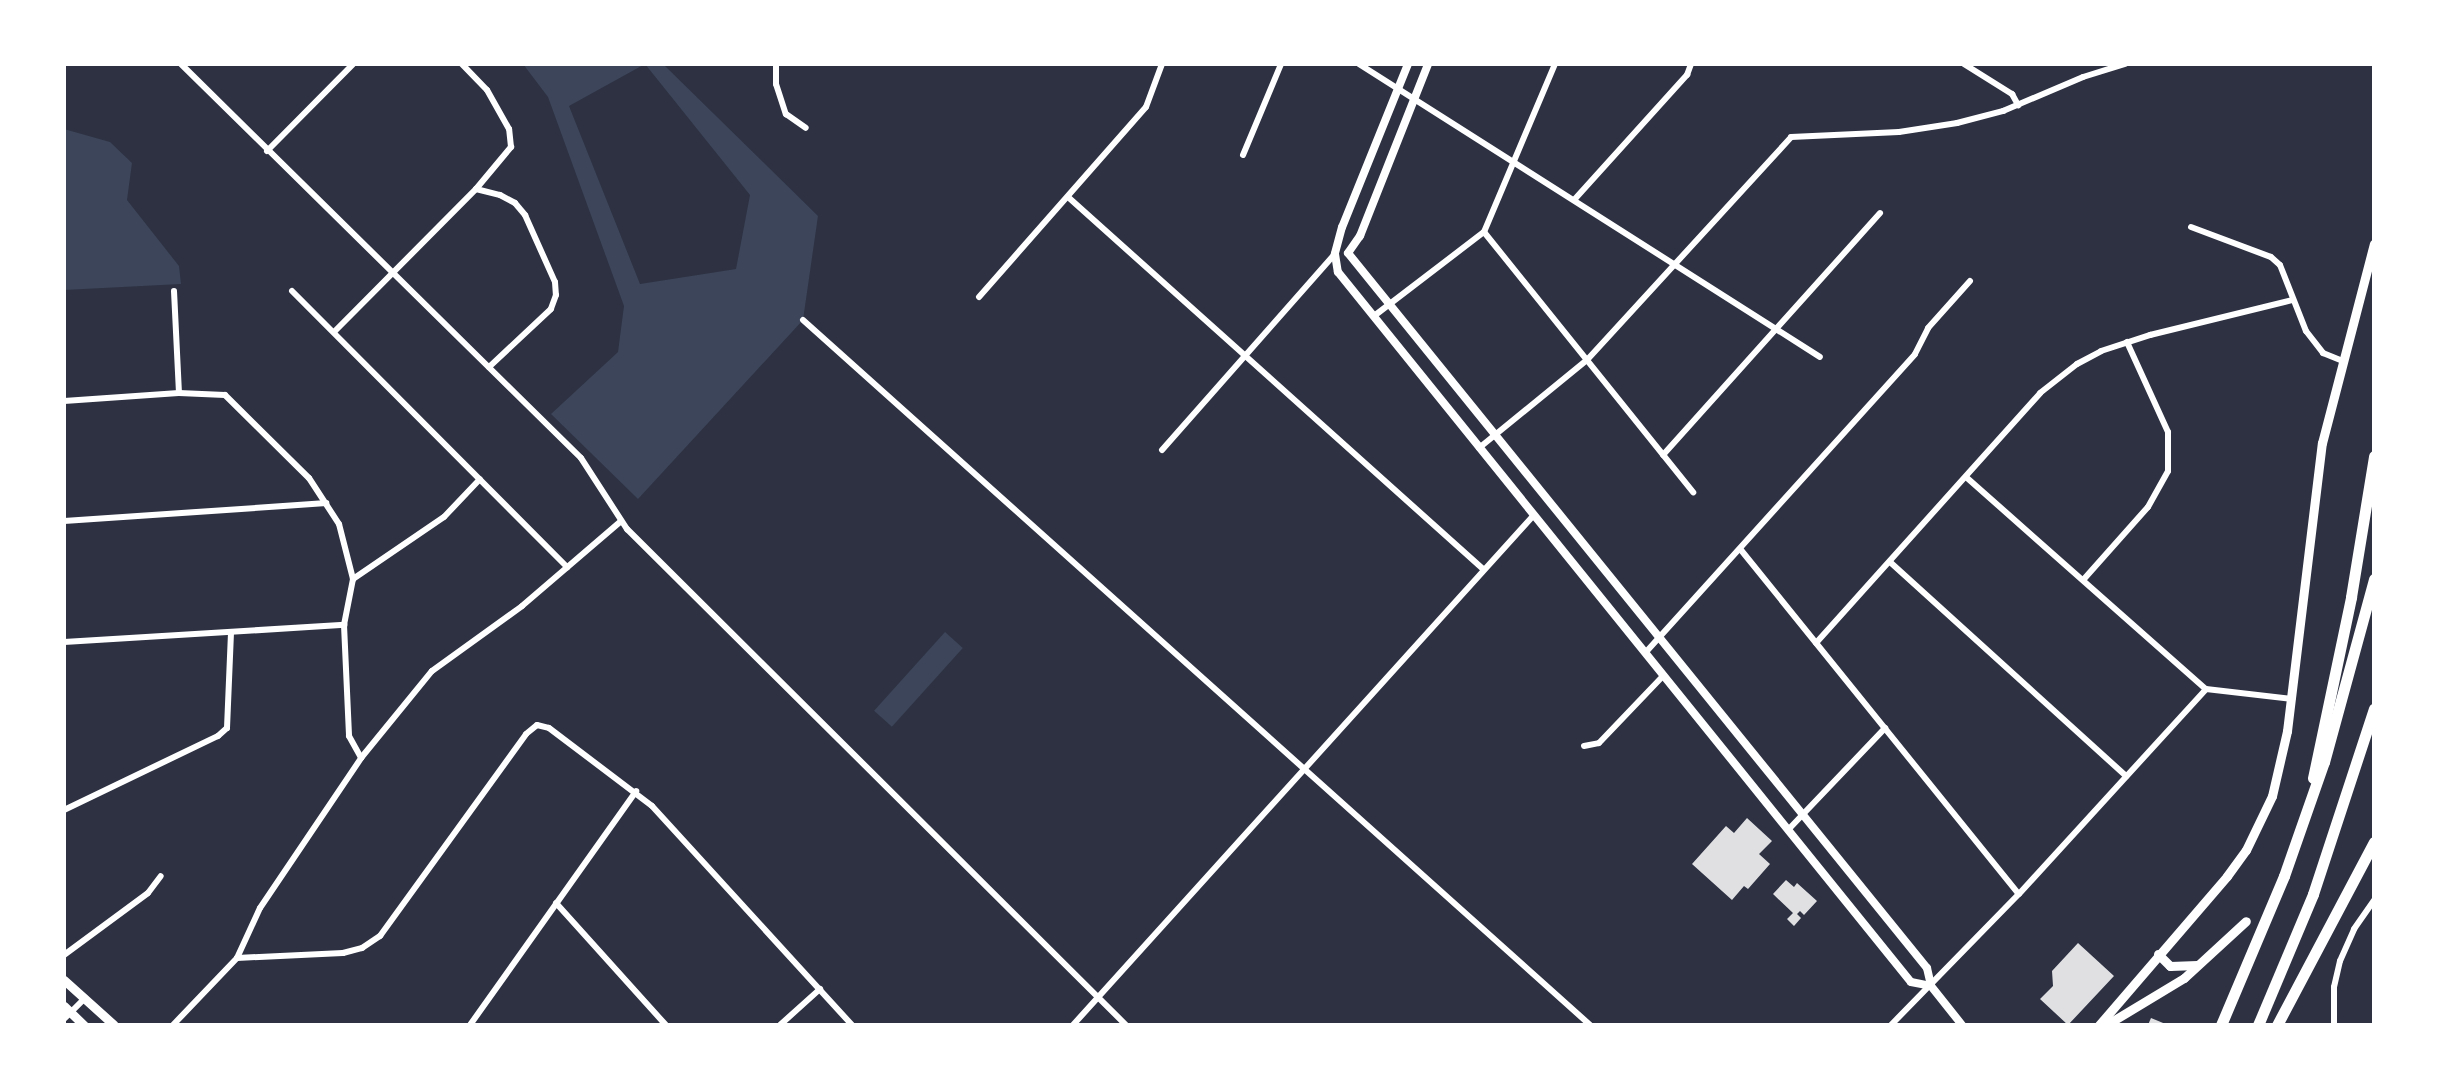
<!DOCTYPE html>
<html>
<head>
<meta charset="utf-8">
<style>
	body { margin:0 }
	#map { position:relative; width:2438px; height:1089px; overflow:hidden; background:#2d3142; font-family:Ubuntu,sans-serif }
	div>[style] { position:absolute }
	.green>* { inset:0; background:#3c4559; transform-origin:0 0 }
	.stream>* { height:3px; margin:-1.5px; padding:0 1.5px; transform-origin:1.5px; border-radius:1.5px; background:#4f5d75 }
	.building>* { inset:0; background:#e0e0e3 }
	.minor>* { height:6px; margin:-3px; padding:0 3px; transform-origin:3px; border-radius:3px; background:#fff }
	.tertiary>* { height:8px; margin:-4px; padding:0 4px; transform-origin:4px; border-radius:4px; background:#fff }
	.secondary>* { height:9px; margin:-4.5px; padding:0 4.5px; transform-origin:4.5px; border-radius:4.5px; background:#fff }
	.motorway>* { height:11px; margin:-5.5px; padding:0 5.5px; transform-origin:5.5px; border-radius:5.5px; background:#fff }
	span { translate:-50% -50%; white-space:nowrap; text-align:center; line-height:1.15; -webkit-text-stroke:7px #fff; paint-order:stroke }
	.frame { position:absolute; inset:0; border:66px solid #fff; pointer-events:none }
</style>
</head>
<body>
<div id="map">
	<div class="green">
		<div style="clip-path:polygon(evenodd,523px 64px,663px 64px,818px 216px,803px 320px,638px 499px,551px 414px,618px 352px,624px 306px,548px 97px,523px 64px,645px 64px,750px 195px,736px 269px,640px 284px,569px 106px,645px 64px)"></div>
		<div style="clip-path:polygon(64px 129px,110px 142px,132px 163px,127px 200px,179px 266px,181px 284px,64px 290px)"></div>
		<div style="left:945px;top:632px;width:24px;height:106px;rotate:42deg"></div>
	</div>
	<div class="stream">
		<div style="left:262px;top:1025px;width:44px"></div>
	</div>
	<div class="building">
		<div style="clip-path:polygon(1747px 818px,1772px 841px,1759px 854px,1770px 864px,1748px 889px,1744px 886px,1732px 900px,1692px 864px,1726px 826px,1734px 833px)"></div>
		<div style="clip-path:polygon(1786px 880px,1794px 887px,1797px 883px,1817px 901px,1804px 915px,1800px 911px,1797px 914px,1801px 918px,1794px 926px,1787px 919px,1793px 913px,1773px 894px)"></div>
		<div style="clip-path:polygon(2078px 943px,2114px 976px,2068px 1025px,2040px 999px,2053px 986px,2052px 971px)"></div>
		<div style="clip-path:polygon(2151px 1018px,2168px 1025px,2148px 1025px)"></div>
	</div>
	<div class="minor">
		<div style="left:181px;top:64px;width:561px;rotate:44.57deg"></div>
		<div style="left:581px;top:458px;width:85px;rotate:57.1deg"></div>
		<div style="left:627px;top:529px;width:704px;rotate:44.83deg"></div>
		<div style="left:776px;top:64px;width:20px;rotate:90deg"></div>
		<div style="left:776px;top:84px;width:32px;rotate:72deg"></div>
		<div style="left:786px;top:114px;width:24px;rotate:35deg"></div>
		<div style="left:1359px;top:64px;width:546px;rotate:32.44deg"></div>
		<div style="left:1964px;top:64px;width:57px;rotate:32deg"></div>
		<div style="left:2012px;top:94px;width:13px;rotate:61deg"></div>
		<div style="left:267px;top:151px;width:122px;rotate:-45.3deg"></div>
		<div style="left:1243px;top:155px;width:99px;rotate:-67.3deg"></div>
		<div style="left:476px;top:189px;width:25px;rotate:14deg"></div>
		<div style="left:500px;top:195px;width:17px;rotate:28deg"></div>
		<div style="left:515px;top:203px;width:16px;rotate:50deg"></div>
		<div style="left:525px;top:215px;width:73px;rotate:65.9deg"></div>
		<div style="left:555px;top:282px;width:13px;rotate:86deg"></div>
		<div style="left:556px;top:295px;width:15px;rotate:110deg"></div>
		<div style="left:551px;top:309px;width:85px;rotate:136.9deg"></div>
		<div style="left:1068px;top:197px;width:557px;rotate:41.87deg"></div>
		<div style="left:1574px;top:200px;width:169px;rotate:-47.9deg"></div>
		<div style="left:1687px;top:75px;width:12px;rotate:-70deg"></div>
		<div style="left:2191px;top:227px;width:85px;rotate:20.6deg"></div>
		<div style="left:2271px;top:257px;width:12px;rotate:42deg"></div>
		<div style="left:2280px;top:265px;width:71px;rotate:68.5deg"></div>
		<div style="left:2306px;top:331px;width:28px;rotate:52deg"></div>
		<div style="left:2323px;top:353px;width:22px;rotate:22deg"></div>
		<div style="left:1484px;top:232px;width:334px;rotate:51.2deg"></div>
		<div style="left:174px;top:291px;width:102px;rotate:87.2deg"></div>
		<div style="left:292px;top:291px;width:390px;rotate:45.1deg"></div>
		<div style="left:979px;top:297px;width:253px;rotate:-48.7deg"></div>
		<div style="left:1146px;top:107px;width:46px;rotate:-69.6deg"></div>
		<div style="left:1374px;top:316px;width:138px;rotate:-37.4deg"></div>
		<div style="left:1484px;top:232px;width:182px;rotate:-67.1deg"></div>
		<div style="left:803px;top:320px;width:1057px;rotate:41.85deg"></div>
		<div style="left:334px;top:332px;width:202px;rotate:-45.2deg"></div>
		<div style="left:476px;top:189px;width:55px;rotate:-50.2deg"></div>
		<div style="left:511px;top:147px;width:18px;rotate:-96deg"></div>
		<div style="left:509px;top:129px;width:45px;rotate:-119.4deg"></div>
		<div style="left:487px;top:90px;width:36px;rotate:-134deg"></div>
		<div style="left:64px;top:401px;width:115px;rotate:-4deg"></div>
		<div style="left:179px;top:393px;width:46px;rotate:2.5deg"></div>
		<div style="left:225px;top:395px;width:118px;rotate:44.7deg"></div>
		<div style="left:309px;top:478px;width:55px;rotate:56.9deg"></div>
		<div style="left:339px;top:524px;width:57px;rotate:75.7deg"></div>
		<div style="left:353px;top:579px;width:47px;rotate:101.1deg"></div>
		<div style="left:344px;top:625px;width:111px;rotate:87.4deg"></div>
		<div style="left:349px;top:736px;width:25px;rotate:61deg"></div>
		<div style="left:1479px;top:448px;width:139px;rotate:-39.2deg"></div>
		<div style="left:1587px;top:360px;width:302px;rotate:-47.5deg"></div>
		<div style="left:1791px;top:137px;width:108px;rotate:-2.7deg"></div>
		<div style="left:1899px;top:132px;width:59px;rotate:-8.8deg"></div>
		<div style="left:1957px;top:123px;width:48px;rotate:-14.6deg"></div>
		<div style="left:2003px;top:111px;width:87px;rotate:-23deg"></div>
		<div style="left:2083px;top:77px;width:44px;rotate:-17.2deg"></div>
		<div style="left:1162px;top:450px;width:260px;rotate:-48.6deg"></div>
		<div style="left:1663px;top:455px;width:325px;rotate:-48.1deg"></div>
		<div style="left:1966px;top:477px;width:320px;rotate:41.5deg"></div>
		<div style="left:2206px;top:689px;width:87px;rotate:6.6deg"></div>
		<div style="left:64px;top:521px;width:263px;rotate:-3.9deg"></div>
		<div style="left:1741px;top:550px;width:442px;rotate:51.1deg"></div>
		<div style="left:1890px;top:562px;width:319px;rotate:42.2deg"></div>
		<div style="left:353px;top:579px;width:110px;rotate:-34.3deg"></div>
		<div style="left:444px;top:517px;width:52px;rotate:-46.5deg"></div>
		<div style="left:2084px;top:579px;width:96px;rotate:-48.4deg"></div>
		<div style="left:2148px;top:507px;width:41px;rotate:-60.9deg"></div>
		<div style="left:2168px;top:471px;width:39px;rotate:-90deg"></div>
		<div style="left:2168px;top:432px;width:99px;rotate:-114.5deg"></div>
		<div style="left:64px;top:642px;width:281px;rotate:-3.5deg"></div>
		<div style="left:1816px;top:643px;width:336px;rotate:-48.1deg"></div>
		<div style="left:2040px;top:393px;width:47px;rotate:-38.1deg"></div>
		<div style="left:2077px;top:364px;width:27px;rotate:-28deg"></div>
		<div style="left:2101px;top:351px;width:52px;rotate:-18.1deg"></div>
		<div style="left:2150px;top:335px;width:147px;rotate:-13.8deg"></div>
		<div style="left:1646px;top:652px;width:401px;rotate:-47.9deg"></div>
		<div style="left:1915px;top:354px;width:29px;rotate:-63deg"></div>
		<div style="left:1928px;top:328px;width:63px;rotate:-48.2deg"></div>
		<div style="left:1584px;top:746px;width:15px;rotate:-11deg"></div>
		<div style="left:1599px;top:743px;width:94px;rotate:-46.3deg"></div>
		<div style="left:64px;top:810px;width:171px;rotate:-25.7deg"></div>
		<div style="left:218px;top:736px;width:12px;rotate:-42deg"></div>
		<div style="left:227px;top:728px;width:95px;rotate:-87.6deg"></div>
		<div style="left:1788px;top:830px;width:141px;rotate:-46.4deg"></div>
		<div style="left:556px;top:903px;width:164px;rotate:48deg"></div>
		<div style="left:64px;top:955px;width:104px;rotate:-36.4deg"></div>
		<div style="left:148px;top:893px;width:21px;rotate:-53deg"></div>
		<div style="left:237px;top:958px;width:106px;rotate:-2.7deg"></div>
		<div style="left:343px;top:953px;width:20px;rotate:-15deg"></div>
		<div style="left:362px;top:948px;width:22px;rotate:-34deg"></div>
		<div style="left:380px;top:936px;width:249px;rotate:-54.1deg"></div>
		<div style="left:526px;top:734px;width:14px;rotate:-39deg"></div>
		<div style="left:537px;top:725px;width:12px;rotate:14deg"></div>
		<div style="left:549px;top:728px;width:129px;rotate:37.1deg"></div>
		<div style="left:652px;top:806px;width:297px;rotate:47.6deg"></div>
		<div style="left:64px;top:1019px;width:30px;rotate:-45deg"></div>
		<div style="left:173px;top:1025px;width:93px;rotate:-46.3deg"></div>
		<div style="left:237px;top:958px;width:55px;rotate:-65.3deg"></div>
		<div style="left:260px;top:908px;width:181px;rotate:-56deg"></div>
		<div style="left:361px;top:758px;width:112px;rotate:-50.8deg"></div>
		<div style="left:432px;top:671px;width:111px;rotate:-35.8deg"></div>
		<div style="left:522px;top:606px;width:130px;rotate:-40.6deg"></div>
		<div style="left:470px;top:1025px;width:287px;rotate:-54.6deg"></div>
		<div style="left:780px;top:1025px;width:54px;rotate:-42deg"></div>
		<div style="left:1073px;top:1025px;width:686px;rotate:-47.89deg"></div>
		<div style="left:1891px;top:1025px;width:183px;rotate:-45.7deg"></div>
		<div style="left:2019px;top:894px;width:277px;rotate:-47.6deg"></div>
		<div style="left:2334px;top:1025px;width:38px;rotate:-90deg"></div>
		<div style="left:2334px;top:987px;width:27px;rotate:-77deg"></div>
		<div style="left:2340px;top:961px;width:35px;rotate:-66deg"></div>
		<div style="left:2354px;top:929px;width:35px;rotate:-55deg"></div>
	</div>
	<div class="tertiary">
		<div style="left:1408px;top:64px;width:176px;rotate:112deg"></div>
		<div style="left:1342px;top:227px;width:28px;rotate:105deg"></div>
		<div style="left:1335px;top:254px;width:18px;rotate:81deg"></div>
		<div style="left:1338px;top:272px;width:912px;rotate:51.1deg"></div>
		<div style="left:1911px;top:982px;width:20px;rotate:11deg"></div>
		<div style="left:1348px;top:253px;width:920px;rotate:51deg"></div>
		<div style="left:1927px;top:968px;width:18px;rotate:77deg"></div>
		<div style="left:1931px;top:986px;width:50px;rotate:51.5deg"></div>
		<div style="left:1348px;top:253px;width:21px;rotate:-55deg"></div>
		<div style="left:1360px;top:236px;width:185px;rotate:-68.4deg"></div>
	</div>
	<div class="secondary">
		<div style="left:2158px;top:954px;width:17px;rotate:45deg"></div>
		<div style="left:2170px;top:966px;width:27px;rotate:-2deg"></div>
		<div style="left:64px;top:980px;width:67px;rotate:42deg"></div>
		<div style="left:64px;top:1006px;width:28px;rotate:44deg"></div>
		<div style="left:2099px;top:1025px;width:196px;rotate:-49.3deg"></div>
		<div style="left:2227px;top:876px;width:32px;rotate:-54deg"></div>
		<div style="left:2246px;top:850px;width:60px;rotate:-64.3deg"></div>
		<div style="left:2272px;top:796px;width:67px;rotate:-77deg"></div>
		<div style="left:2287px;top:731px;width:290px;rotate:-83.1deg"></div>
		<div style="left:2322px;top:443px;width:206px;rotate:-75.4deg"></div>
		<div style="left:2106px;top:1025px;width:91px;rotate:-31.1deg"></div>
		<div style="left:2184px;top:978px;width:84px;rotate:-42.6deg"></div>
	</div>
	<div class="motorway">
		<div style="left:2313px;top:778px;width:185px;rotate:-78.1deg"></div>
		<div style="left:2351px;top:597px;width:143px;rotate:-80.7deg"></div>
		<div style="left:2221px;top:1025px;width:162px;rotate:-67.1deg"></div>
		<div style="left:2284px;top:876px;width:121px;rotate:-70.7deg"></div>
		<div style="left:2324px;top:762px;width:190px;rotate:-74.7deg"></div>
		<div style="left:2258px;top:1025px;width:142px;rotate:-67.2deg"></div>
		<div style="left:2313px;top:894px;width:195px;rotate:-71.8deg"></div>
		<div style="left:2277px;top:1025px;width:207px;rotate:-62.1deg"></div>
	</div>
	<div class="frame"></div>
</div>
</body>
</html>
